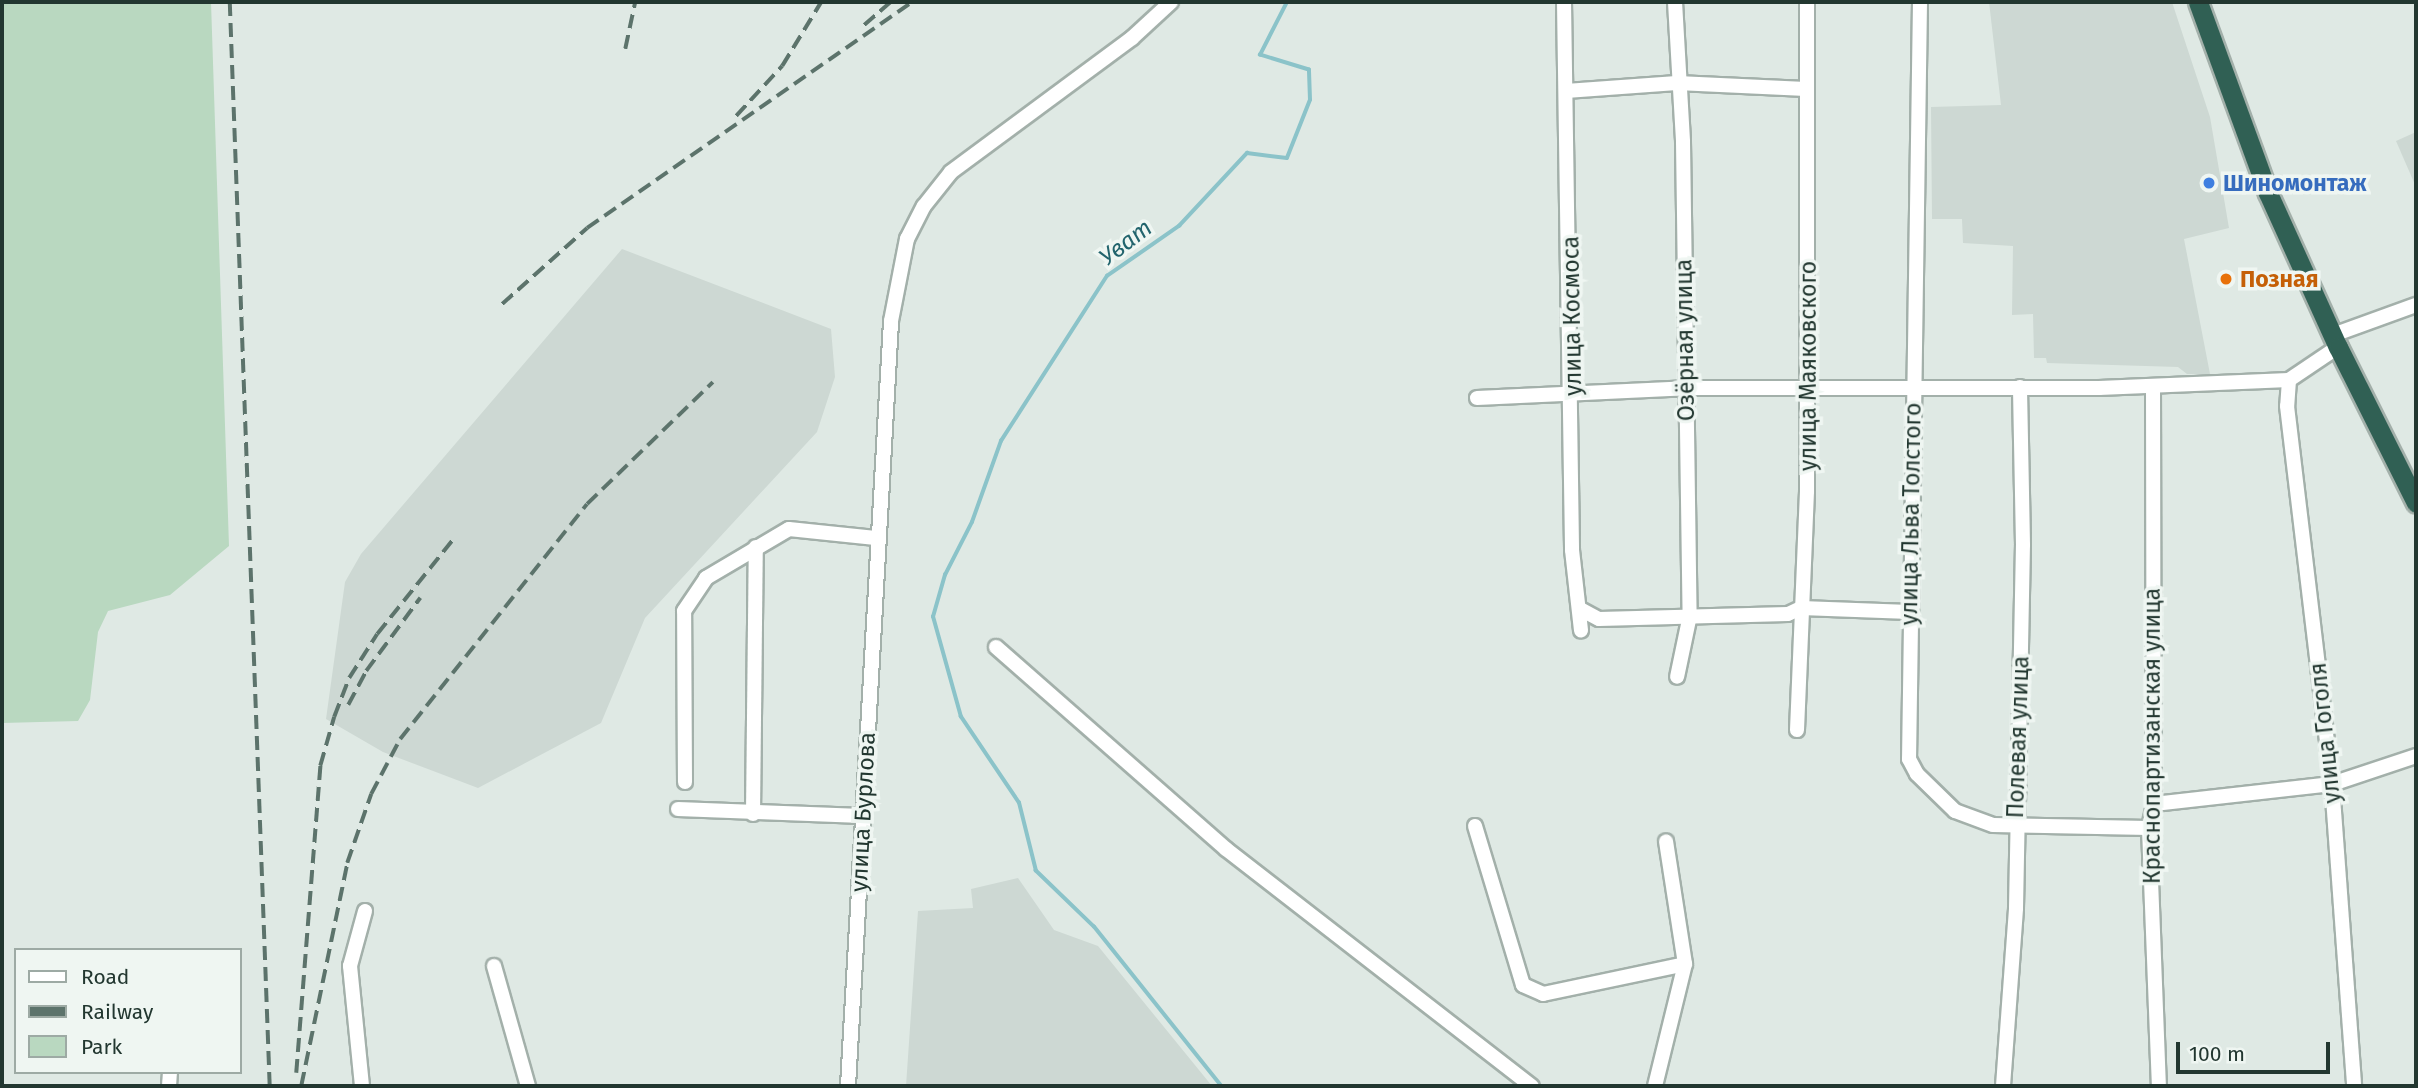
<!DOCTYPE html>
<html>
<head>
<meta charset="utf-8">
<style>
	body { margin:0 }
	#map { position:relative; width:2418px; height:1088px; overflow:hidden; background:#dfe9e4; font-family:"Fira Sans",sans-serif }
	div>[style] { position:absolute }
	.built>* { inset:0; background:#cdd8d3 }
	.green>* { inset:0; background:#b9d8c0 }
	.stream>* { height:3.5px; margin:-1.75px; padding:0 1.75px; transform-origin:1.75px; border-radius:1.75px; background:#8bc3c9 }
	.roads { filter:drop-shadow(2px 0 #a3b0aa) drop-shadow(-2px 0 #a3b0aa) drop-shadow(0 2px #a3b0aa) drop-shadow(0 -2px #a3b0aa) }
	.minor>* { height:14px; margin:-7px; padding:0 7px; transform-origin:7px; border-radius:7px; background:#fff }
	.highway>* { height:19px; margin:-9.5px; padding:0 9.5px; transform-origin:9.5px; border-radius:9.5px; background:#306054 }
	.rail>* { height:3.5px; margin-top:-1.75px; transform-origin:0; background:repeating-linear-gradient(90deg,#5c736b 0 14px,transparent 0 21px) }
	.dots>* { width:19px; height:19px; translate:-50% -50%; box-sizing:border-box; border:4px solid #eff6f2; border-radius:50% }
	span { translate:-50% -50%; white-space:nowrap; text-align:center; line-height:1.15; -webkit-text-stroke:7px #eff6f2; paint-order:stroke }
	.shop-label { font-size:23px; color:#366cbe; font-weight:700 }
	.left { translate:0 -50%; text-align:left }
	.food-label { font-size:23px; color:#c56008; font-weight:700 }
	.street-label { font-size:23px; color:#223730 }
	.water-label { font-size:24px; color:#22646d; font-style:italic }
	.frame { position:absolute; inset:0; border:4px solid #223730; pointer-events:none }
	.legend { position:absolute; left:14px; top:948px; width:228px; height:126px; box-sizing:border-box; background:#eff6f2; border:2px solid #9daaa4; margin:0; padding:9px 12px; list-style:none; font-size:21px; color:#223730 }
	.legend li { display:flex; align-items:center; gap:14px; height:35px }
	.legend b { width:35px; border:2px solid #9daaa4 }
	.scale { position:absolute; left:2176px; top:1042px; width:154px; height:32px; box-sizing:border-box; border:4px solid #223730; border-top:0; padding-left:9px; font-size:21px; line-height:24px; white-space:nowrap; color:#223730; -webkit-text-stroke:5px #eff6f2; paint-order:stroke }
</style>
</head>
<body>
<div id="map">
	<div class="built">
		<div style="clip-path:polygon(1989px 2px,2172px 2px,2210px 117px,2229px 228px,2184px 239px,2210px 374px,2187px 374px,2178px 367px,2047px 363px,2046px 358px,2034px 358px,2033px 314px,2012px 315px,2013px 246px,1963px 243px,1962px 219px,1932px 219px,1931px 107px,2001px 105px)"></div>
		<div style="clip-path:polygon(2416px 132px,2416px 187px,2396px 141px)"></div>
		<div style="clip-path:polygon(622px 249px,831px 329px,835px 377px,817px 432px,645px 618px,601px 723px,478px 788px,383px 752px,326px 719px,345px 582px,361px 554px)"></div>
		<div style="clip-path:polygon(1018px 878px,1054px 930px,1098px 946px,1212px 1086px,906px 1086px,918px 911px,973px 908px,971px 889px)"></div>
	</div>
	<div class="green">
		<div style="clip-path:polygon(2px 2px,211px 2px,229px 546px,170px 595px,108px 611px,98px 632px,90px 700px,78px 721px,2px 723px)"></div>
	</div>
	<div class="stream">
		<div style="left:1221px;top:1086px;width:203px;rotate:-128.6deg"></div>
		<div style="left:1094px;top:927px;width:81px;rotate:-136deg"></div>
		<div style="left:1036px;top:871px;width:70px;rotate:-104deg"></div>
		<div style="left:1019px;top:803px;width:104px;rotate:-124deg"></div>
		<div style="left:961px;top:717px;width:104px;rotate:-105.6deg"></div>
		<div style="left:933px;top:617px;width:44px;rotate:-74.1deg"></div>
		<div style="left:945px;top:575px;width:59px;rotate:-63deg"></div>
		<div style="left:972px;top:522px;width:86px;rotate:-70.3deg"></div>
		<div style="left:1001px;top:441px;width:196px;rotate:-57.3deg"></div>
		<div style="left:1107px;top:276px;width:88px;rotate:-34.8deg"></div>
		<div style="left:1179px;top:226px;width:100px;rotate:-47deg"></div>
		<div style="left:1247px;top:153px;width:40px;rotate:7.1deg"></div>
		<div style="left:1287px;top:158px;width:62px;rotate:-68.4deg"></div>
		<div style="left:1310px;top:100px;width:30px;rotate:-92deg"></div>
		<div style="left:1309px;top:70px;width:51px;rotate:-163deg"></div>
		<div style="left:1260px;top:55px;width:59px;rotate:-63deg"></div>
	</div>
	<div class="roads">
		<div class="minor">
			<div style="left:1564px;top:2px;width:548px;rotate:89.16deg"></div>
			<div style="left:1572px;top:550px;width:81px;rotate:83.6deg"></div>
			<div style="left:1675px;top:2px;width:140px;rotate:86.7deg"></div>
			<div style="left:1683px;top:142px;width:473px;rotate:89.2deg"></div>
			<div style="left:1690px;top:615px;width:63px;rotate:101.8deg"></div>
			<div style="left:1920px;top:2px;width:757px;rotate:90.83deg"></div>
			<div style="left:1909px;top:759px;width:17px;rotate:62deg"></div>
			<div style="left:1917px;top:774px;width:53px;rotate:44.2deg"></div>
			<div style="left:1955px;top:811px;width:40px;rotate:20.2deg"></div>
			<div style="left:1993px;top:825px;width:156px;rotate:1.1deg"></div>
			<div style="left:1566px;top:91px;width:111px;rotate:-4.1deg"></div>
			<div style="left:1677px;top:83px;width:129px;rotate:2.7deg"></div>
			<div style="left:2333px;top:335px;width:88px;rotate:-19.9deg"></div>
			<div style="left:2289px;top:380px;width:26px;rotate:94deg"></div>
			<div style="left:2287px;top:406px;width:381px;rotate:83.2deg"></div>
			<div style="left:2332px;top:784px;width:303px;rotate:85.8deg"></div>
			<div style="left:2153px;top:386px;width:418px;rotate:89.9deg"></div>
			<div style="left:2154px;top:804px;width:25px;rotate:102deg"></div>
			<div style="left:2149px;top:828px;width:258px;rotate:87.8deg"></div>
			<div style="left:1477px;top:398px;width:209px;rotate:-2.7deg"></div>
			<div style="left:1686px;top:388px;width:413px"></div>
			<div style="left:2099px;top:388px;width:190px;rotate:-2.4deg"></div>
			<div style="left:2289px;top:380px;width:59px;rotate:-34deg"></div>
			<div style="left:1580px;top:609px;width:21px;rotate:28deg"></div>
			<div style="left:1599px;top:619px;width:189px;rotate:-1.5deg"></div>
			<div style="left:1788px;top:614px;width:14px;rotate:-25deg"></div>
			<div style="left:1801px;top:608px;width:109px;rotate:2.1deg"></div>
			<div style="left:996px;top:647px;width:306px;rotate:41.3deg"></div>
			<div style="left:1226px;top:849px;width:387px;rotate:37.8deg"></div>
			<div style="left:1797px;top:730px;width:239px;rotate:-87.6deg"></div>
			<div style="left:1807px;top:491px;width:489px;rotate:-90deg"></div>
			<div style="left:685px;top:782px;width:171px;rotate:-90.3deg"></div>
			<div style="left:684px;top:611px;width:40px;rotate:-56deg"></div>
			<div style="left:706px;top:578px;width:96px;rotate:-30.6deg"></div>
			<div style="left:789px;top:529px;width:87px;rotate:5.9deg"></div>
			<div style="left:2154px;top:804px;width:179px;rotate:-6.4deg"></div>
			<div style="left:2332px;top:784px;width:89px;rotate:-18.4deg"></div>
			<div style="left:678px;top:809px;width:184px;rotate:2.2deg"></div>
			<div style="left:753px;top:814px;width:267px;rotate:-89.4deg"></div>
			<div style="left:1475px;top:826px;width:166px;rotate:73.2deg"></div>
			<div style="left:1523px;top:985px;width:22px;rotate:24deg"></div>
			<div style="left:1543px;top:994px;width:145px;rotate:-11.9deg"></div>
			<div style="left:494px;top:966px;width:125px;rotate:74.2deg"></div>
			<div style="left:169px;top:1086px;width:14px;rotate:-86deg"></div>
			<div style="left:362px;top:1086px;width:121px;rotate:-95.7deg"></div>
			<div style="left:350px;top:966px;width:57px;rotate:-74.7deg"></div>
			<div style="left:848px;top:1086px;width:766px;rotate:-86.78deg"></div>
			<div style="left:891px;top:321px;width:84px;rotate:-79deg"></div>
			<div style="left:907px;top:239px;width:37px;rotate:-63deg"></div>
			<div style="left:924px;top:206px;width:43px;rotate:-51.5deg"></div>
			<div style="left:951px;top:172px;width:225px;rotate:-36.5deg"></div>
			<div style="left:1132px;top:38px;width:53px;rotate:-42.7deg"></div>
			<div style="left:1655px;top:1086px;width:126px;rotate:-76.2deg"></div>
			<div style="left:1685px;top:964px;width:124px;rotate:-98.8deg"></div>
			<div style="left:2003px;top:1086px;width:178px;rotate:-85.8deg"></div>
			<div style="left:2016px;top:908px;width:363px;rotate:-88.9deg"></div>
			<div style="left:2023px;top:545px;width:158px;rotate:-91.1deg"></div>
		</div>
		<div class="highway">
			<div style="left:2198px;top:2px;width:203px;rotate:69.9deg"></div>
			<div style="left:2268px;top:193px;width:169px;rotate:65.6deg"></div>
			<div style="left:2338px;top:347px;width:174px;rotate:63.4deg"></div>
		</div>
	</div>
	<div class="rail">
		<div style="left:230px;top:2px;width:1085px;rotate:87.89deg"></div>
		<div style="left:864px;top:25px;width:35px;rotate:-41deg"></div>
		<div style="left:625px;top:49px;width:48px;rotate:-78deg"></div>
		<div style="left:736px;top:116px;width:68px;rotate:-47.4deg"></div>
		<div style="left:782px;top:66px;width:75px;rotate:-58.6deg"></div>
		<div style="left:502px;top:304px;width:114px;rotate:-41.8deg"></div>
		<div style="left:587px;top:228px;width:396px;rotate:-34.8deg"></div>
		<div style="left:348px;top:705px;width:38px;rotate:-62deg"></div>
		<div style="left:366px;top:671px;width:91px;rotate:-53.5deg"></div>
		<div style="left:296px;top:1073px;width:308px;rotate:-85.5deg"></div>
		<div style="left:320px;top:766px;width:51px;rotate:-74.1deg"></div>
		<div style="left:334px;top:717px;width:42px;rotate:-69deg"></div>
		<div style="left:349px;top:678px;width:52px;rotate:-57.5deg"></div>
		<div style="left:377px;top:634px;width:124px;rotate:-51.2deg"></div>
		<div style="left:301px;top:1086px;width:228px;rotate:-78.3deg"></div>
		<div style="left:347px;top:863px;width:73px;rotate:-70.8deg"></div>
		<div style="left:371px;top:794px;width:62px;rotate:-62.2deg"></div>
		<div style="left:400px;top:739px;width:300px;rotate:-51.5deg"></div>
		<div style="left:587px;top:504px;width:175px;rotate:-44.1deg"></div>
	</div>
	<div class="dots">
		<div style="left:2209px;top:183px;background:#3f7fe0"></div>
		<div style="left:2226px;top:279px;background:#e8710a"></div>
	</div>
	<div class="shop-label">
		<span class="left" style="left:2223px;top:183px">Шиномонтаж</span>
	</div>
	<div class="food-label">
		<span class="left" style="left:2240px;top:279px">Позная</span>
	</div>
	<div class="street-label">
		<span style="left:1572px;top:316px;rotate:-91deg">улица Космоса</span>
		<span style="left:1685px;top:340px;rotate:-91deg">Озёрная улица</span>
		<span style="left:1808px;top:366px;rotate:-90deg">улица Маяковского</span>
		<span style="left:1911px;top:514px;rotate:-89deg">улица Льва Толстого</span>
		<span style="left:2325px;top:733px;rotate:-96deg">улица Гоголя</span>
		<span style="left:2152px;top:736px;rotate:-90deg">Краснопартизанская улица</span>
		<span style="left:2018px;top:737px;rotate:-88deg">Полевая улица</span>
		<span style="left:863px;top:812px;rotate:-87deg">улица Бурлова</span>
	</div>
	<div class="water-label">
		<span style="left:1126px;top:243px;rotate:-37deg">Уват</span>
	</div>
	<div class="frame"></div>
	<ul class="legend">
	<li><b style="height:9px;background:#fff"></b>Road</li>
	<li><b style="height:9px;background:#5c736b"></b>Railway</li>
	<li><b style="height:19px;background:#b9d8c0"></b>Park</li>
	</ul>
	<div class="scale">100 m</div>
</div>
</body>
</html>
